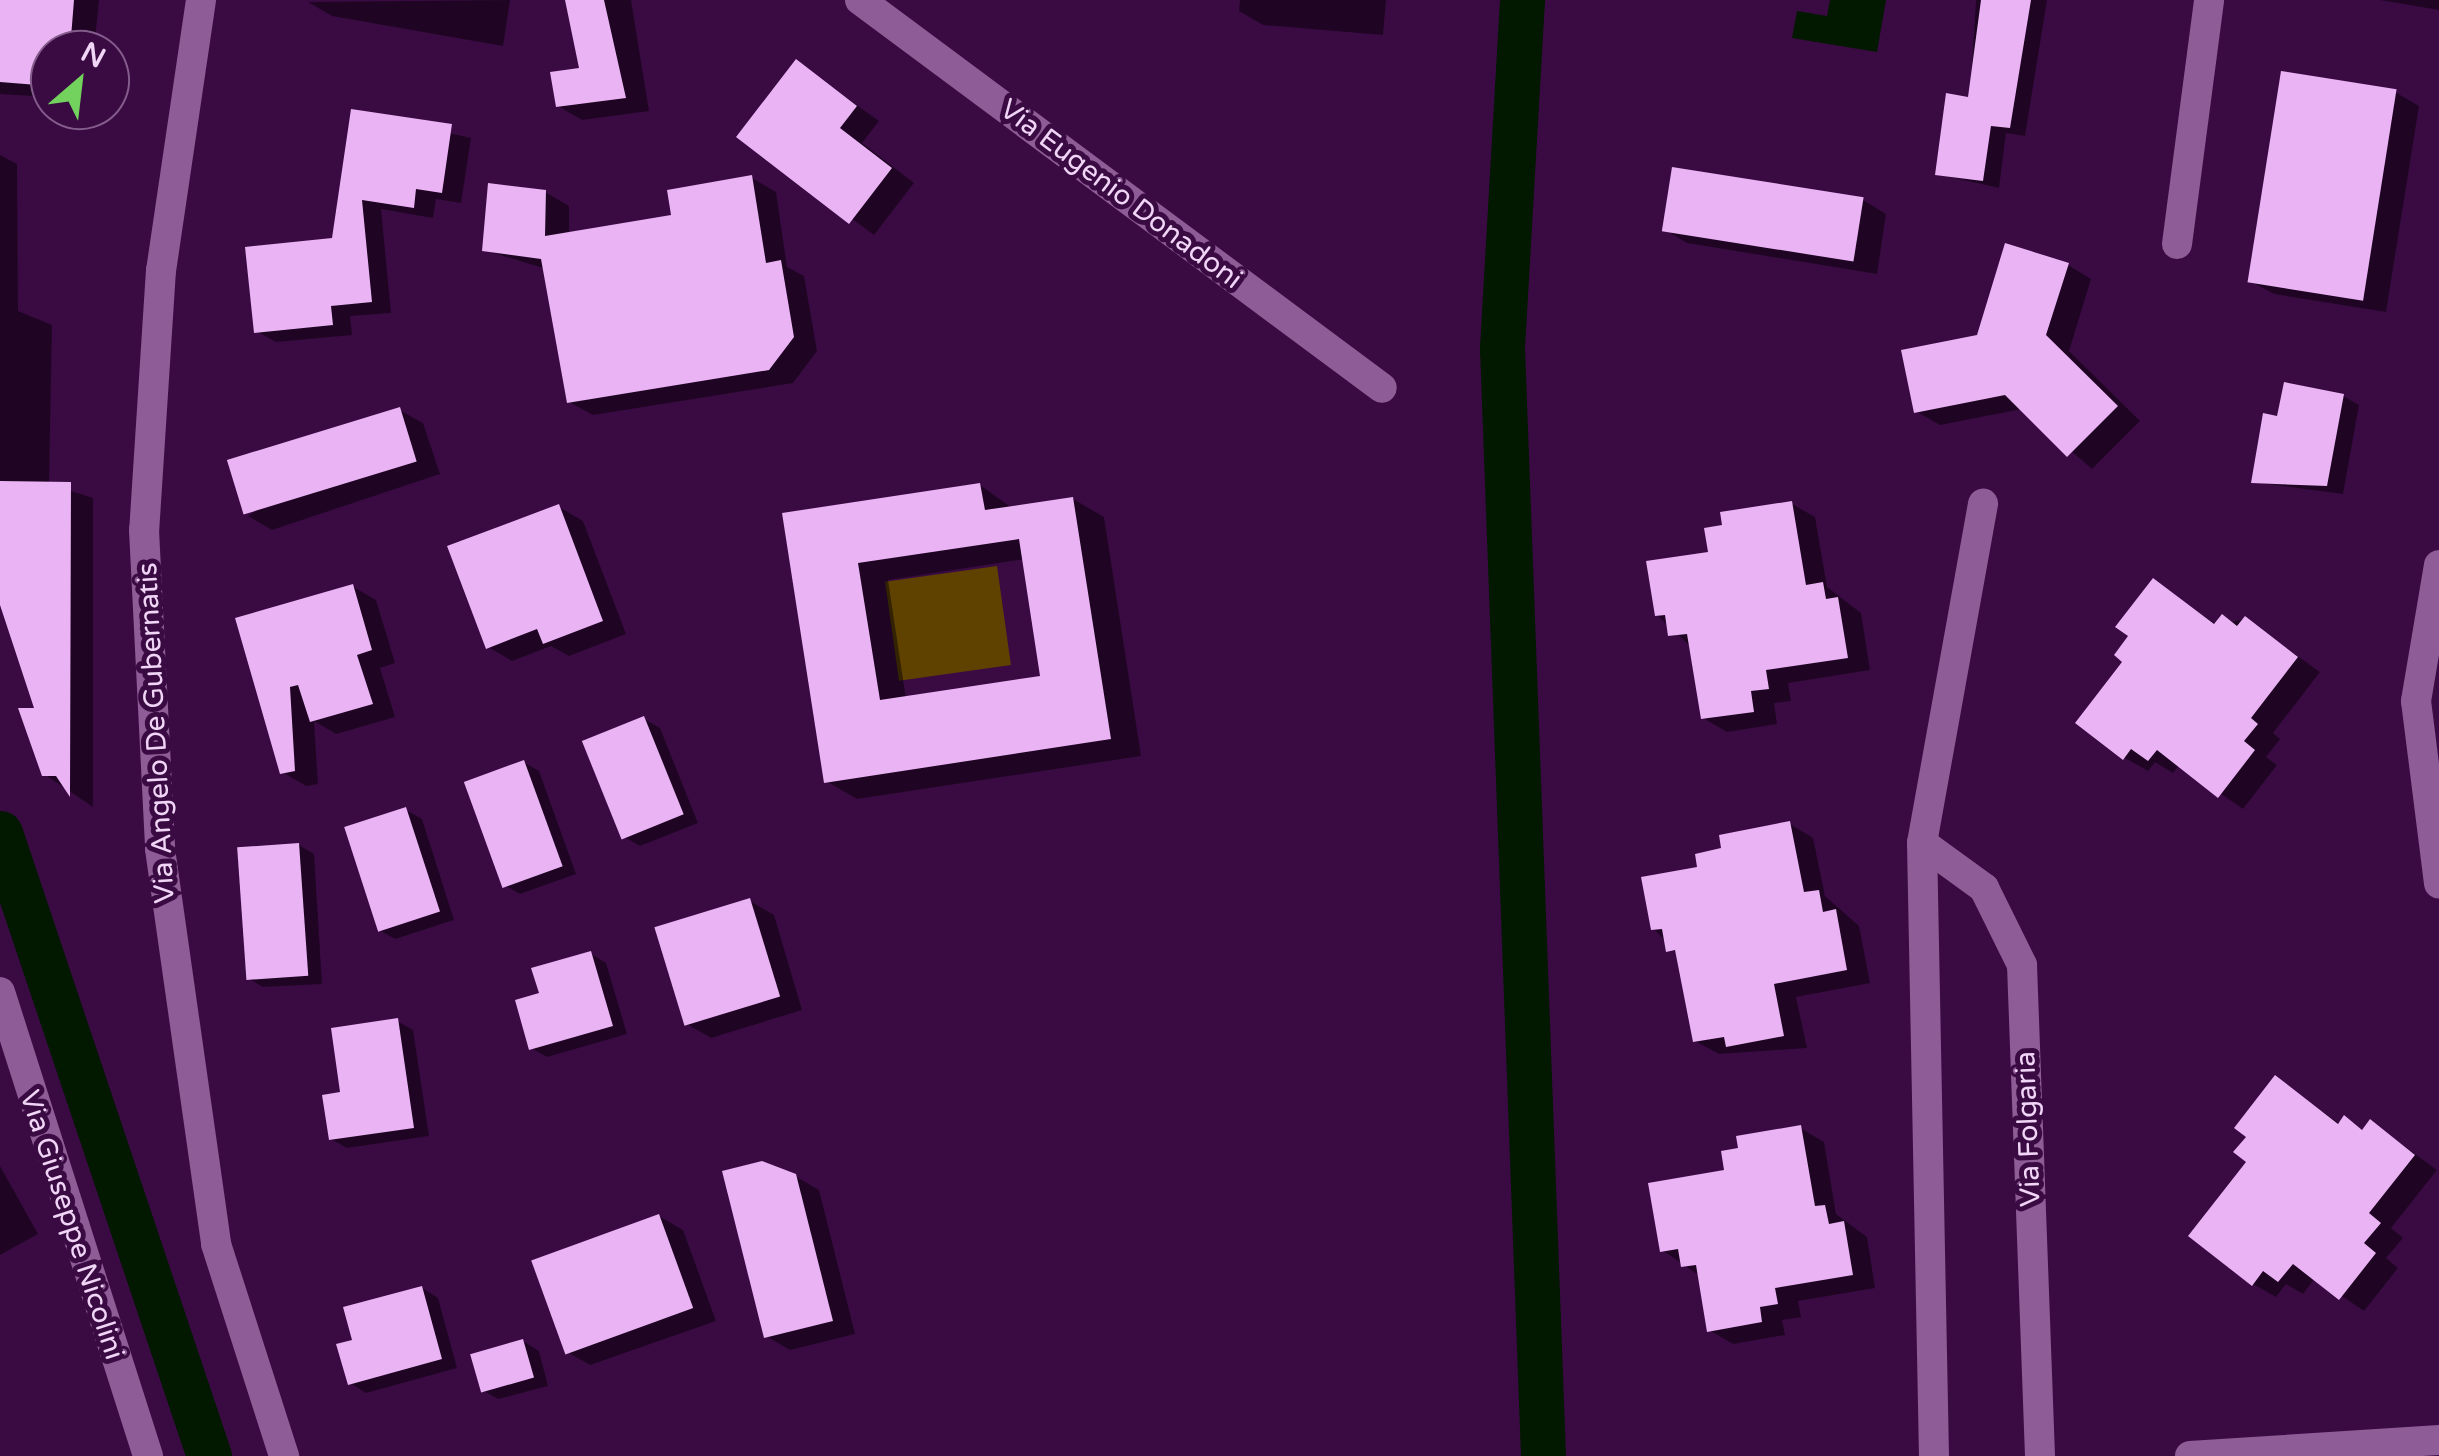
<!DOCTYPE html>
<html>
<head>
<meta charset="utf-8">
<style>
	body { margin:0 }
	#map { position:relative; width:2439px; height:1456px; overflow:hidden; background:#3a0b43; font-family:"Varela Round",sans-serif }
	div>[style] { position:absolute }
	.green>* { inset:0; background:#604200; transform-origin:0 0 }
	.water>* { inset:0; background:#021900 }
	.shadow>* { inset:0; background:#0007 }
	.canal>* { height:45px; margin:-22.5px; padding:0 22.5px; transform-origin:22.5px; border-radius:22.5px; background:#021900 }
	.building>* { inset:0; background:#e9b3f4; transform-origin:0 0 }
	.street>* { height:30px; margin:-15px; padding:0 15px; transform-origin:15px; border-radius:15px; background:#8e5d98 }
	span { translate:-50% -50%; white-space:nowrap; text-align:center; line-height:1.15; -webkit-text-stroke:10px #3a0b43; paint-order:stroke }
	.street-label { font-size:28px; color:#f0d5f6 }
	.north { position:absolute; left:30px; top:30px; width:100px; height:100px; box-sizing:border-box; background:#3a0b43; border:2px solid #835c8b; border-radius:50%; rotate:28deg; font-size:28px; font-weight:700; line-height:40px; text-align:center; color:#f0d5f6 }
	.north::after { content:''; display:block; margin:auto; width:35px; height:45px; background:#72d25d; clip-path:polygon(50% 0,100% 100%,50% 72%,0 100%) }
</style>
</head>
<body>
<div id="map">
	<div class="green">
		<div style="left:997px;top:566px;width:100px;height:113px;rotate:82deg"></div>
	</div>
	<div class="water">
		<div style="clip-path:polygon(1830px 0,1886px 0,1877px 52px,1792px 38px,1797px 11px,1827px 16px)"></div>
	</div>
	<div class="shadow">
		<div style="clip-path:polygon(0 0,99px 0,94px 50px,50px 50px,50px 97px,0 94px)"></div>
		<div style="clip-path:polygon(510px 0,503px 46px,332px 16px,308px 2px)"></div>
		<div style="clip-path:polygon(567px 0,631px 0,649px 111px,582px 120px,558px 106px,582px 71px)"></div>
		<div style="clip-path:polygon(1240px 0,1386px 0,1383px 35px,1263px 25px,1239px 11px)"></div>
		<div style="clip-path:polygon(1976px 0,2047px 0,2025px 136px,2006px 133px,1999px 188px,1937px 174px,1970px 100px)"></div>
		<div style="clip-path:polygon(2380px 0,2439px 0,2439px 10px)"></div>
		<div style="clip-path:polygon(797px 62px,879px 121px,862px 143px,914px 183px,874px 235px,740px 137px)"></div>
		<div style="clip-path:polygon(2395px 92px,2419px 106px,2386px 312px,2274px 294px,2250px 281px)"></div>
		<div style="clip-path:polygon(353px 112px,471px 138px,461px 203px,436px 199px,433px 218px,381px 209px,391px 313px,350px 316px,352px 335px,276px 342px,256px 331px,335px 240px)"></div>
		<div style="clip-path:polygon(0 155px,17px 164px,18px 311px,52px 325px,49px 484px,93px 498px,93px 807px,44px 774px,37px 710px,0 597px)"></div>
		<div style="clip-path:polygon(752px 178px,776px 192px,787px 267px,804px 276px,817px 351px,793px 383px,593px 415px,569px 402px,546px 269px,484px 250px,545px 192px,569px 206px,569px 235px,674px 217px)"></div>
		<div style="clip-path:polygon(1863px 200px,1886px 214px,1877px 274px,1687px 243px,1664px 229px)"></div>
		<div style="clip-path:polygon(2068px 265px,2091px 279px,2069px 351px,2140px 421px,2092px 469px,2022px 409px,1940px 425px,1917px 412px,1979px 337px)"></div>
		<div style="clip-path:polygon(2343px 396px,2359px 405px,2343px 494px,2253px 482px)"></div>
		<div style="clip-path:polygon(399px 410px,423px 423px,440px 474px,272px 530px,248px 516px)"></div>
		<div style="clip-path:polygon(evenodd,980px 485px,1012px 508px,1073px 499px,1104px 517px,1141px 756px,857px 799px,826px 781px,785px 515px,980px 485px,1025px 559px,1043px 679px,906px 699px,888px 580px,1025px 559px)"></div>
		<div style="clip-path:polygon(1792px 504px,1815px 517px,1827px 587px,1861px 613px,1870px 670px,1788px 683px,1791px 701px,1774px 703px,1777px 724px,1727px 732px,1703px 718px,1692px 648px,1657px 615px,1710px 554px)"></div>
		<div style="clip-path:polygon(559px 507px,583px 521px,626px 634px,569px 656px,551px 646px,512px 661px,488px 647px)"></div>
		<div style="clip-path:polygon(2153px 581px,2217px 625px,2245px 619px,2320px 672px,2273px 733px,2280px 739px,2266px 757px,2277px 765px,2243px 809px,2179px 765px,2173px 773px,2155px 762px,2148px 771px,2125px 758px,2126px 661px)"></div>
		<div style="clip-path:polygon(352px 586px,376px 600px,395px 663px,380px 668px,395px 717px,336px 734px,314px 721px,318px 784px,306px 786px,282px 772px,238px 620px)"></div>
		<div style="clip-path:polygon(644px 719px,660px 728px,698px 823px,640px 846px,624px 837px)"></div>
		<div style="clip-path:polygon(523px 762px,539px 771px,576px 874px,520px 894px,504px 885px)"></div>
		<div style="clip-path:polygon(406px 810px,422px 819px,454px 920px,395px 939px,379px 930px)"></div>
		<div style="clip-path:polygon(1790px 824px,1813px 838px,1825px 896px,1859px 926px,1870px 983px,1796px 997px,1807px 1048px,1719px 1054px,1695px 1041px,1678px 955px,1654px 929px,1724px 850px)"></div>
		<div style="clip-path:polygon(299px 845px,314px 854px,322px 984px,263px 987px,248px 978px)"></div>
		<div style="clip-path:polygon(750px 901px,774px 915px,802px 1010px,711px 1038px,687px 1024px)"></div>
		<div style="clip-path:polygon(591px 954px,606px 963px,627px 1034px,547px 1057px,531px 1048px,542px 995px)"></div>
		<div style="clip-path:polygon(397px 1021px,413px 1030px,429px 1136px,347px 1148px,331px 1139px,343px 1095px)"></div>
		<div style="clip-path:polygon(2276px 1079px,2340px 1124px,2365px 1130px,2371px 1122px,2437px 1170px,2391px 1228px,2403px 1238px,2386px 1258px,2398px 1268px,2364px 1311px,2315px 1278px,2303px 1294px,2286px 1284px,2276px 1297px,2253px 1284px,2250px 1136px)"></div>
		<div style="clip-path:polygon(1800px 1128px,1824px 1142px,1836px 1214px,1867px 1237px,1875px 1288px,1798px 1301px,1801px 1317px,1782px 1320px,1785px 1335px,1733px 1344px,1709px 1330px,1700px 1276px,1662px 1250px,1726px 1172px)"></div>
		<div style="clip-path:polygon(0 1166px,38px 1234px,0 1255px)"></div>
		<div style="clip-path:polygon(795px 1176px,819px 1190px,855px 1334px,790px 1350px,766px 1336px)"></div>
		<div style="clip-path:polygon(659px 1216px,683px 1230px,716px 1321px,590px 1365px,567px 1352px)"></div>
		<div style="clip-path:polygon(422px 1288px,438px 1298px,457px 1368px,366px 1393px,350px 1383px,355px 1341px)"></div>
		<div style="clip-path:polygon(523px 1341px,539px 1351px,548px 1386px,498px 1399px,482px 1390px)"></div>
	</div>
	<div class="canal">
		<div style="left:1522px;top:0;width:349px;rotate:93.3deg"></div>
		<div style="left:1502px;top:348px;width:1109px;rotate:87.88deg"></div>
		<div style="left:0;top:833px;width:657px;rotate:71.45deg"></div>
	</div>
	<div class="building">
		<div style="clip-path:polygon(0 0,74px 0,70px 50px,50px 50px,50px 86px,0 82px)"></div>
		<div style="clip-path:polygon(565px 0,604px 0,626px 98px,556px 107px,550px 72px,579px 68px)"></div>
		<div style="clip-path:polygon(1981px 0,2031px 0,2010px 128px,1991px 126px,1983px 181px,1935px 175px,1946px 93px,1968px 97px)"></div>
		<div style="clip-path:polygon(796px 59px,857px 106px,840px 128px,892px 168px,849px 224px,736px 137px)"></div>
		<div style="left:2281px;top:71px;width:117px;height:214px;rotate:9deg"></div>
		<div style="clip-path:polygon(351px 109px,452px 124px,442px 193px,416px 189px,414px 208px,362px 200px,372px 302px,331px 306px,333px 325px,254px 333px,245px 247px,332px 238px)"></div>
		<div style="left:1672px;top:167px;width:194px;height:65px;rotate:9deg"></div>
		<div style="clip-path:polygon(752px 175px,766px 263px,781px 260px,794px 337px,769px 370px,567px 403px,541px 259px,482px 251px,488px 183px,546px 190px,545px 236px,671px 215px,667px 190px)"></div>
		<div style="clip-path:polygon(2005px 243px,2069px 263px,2046px 335px,2118px 406px,2067px 457px,2005px 395px,1914px 413px,1901px 350px,1977px 335px)"></div>
		<div style="clip-path:polygon(2284px 382px,2344px 394px,2327px 486px,2251px 483px,2263px 413px,2277px 416px)"></div>
		<div style="left:400px;top:407px;width:57px;height:181px;rotate:73deg"></div>
		<div style="clip-path:polygon(0 481px,71px 482px,70px 797px,56px 776px,42px 776px,18px 708px,34px 708px,0 605px)"></div>
		<div style="clip-path:polygon(evenodd,980px 483px,985px 510px,1073px 497px,1111px 739px,824px 783px,782px 513px,980px 483px,1019px 539px,1040px 676px,880px 700px,858px 563px,1019px 539px)"></div>
		<div style="clip-path:polygon(1792px 501px,1806px 585px,1823px 582px,1826px 599px,1838px 597px,1848px 658px,1766px 670px,1769px 689px,1751px 691px,1754px 712px,1701px 719px,1687px 634px,1668px 636px,1665px 615px,1655px 616px,1646px 561px,1708px 552px,1704px 528px,1722px 525px,1720px 512px)"></div>
		<div style="clip-path:polygon(559px 504px,603px 621px,543px 644px,537px 629px,486px 649px,447px 546px)"></div>
		<div style="clip-path:polygon(2153px 578px,2214px 624px,2222px 614px,2237px 626px,2245px 616px,2298px 657px,2251px 718px,2258px 724px,2244px 741px,2255px 750px,2218px 798px,2157px 750px,2148px 761px,2131px 749px,2123px 760px,2075px 723px,2122px 662px,2114px 655px,2128px 636px,2115px 627px)"></div>
		<div style="clip-path:polygon(353px 584px,372px 650px,357px 655px,373px 704px,310px 722px,298px 685px,290px 687px,295px 771px,280px 774px,235px 618px)"></div>
		<div style="left:644px;top:716px;width:106px;height:67px;rotate:68deg"></div>
		<div style="left:524px;top:760px;width:113px;height:64px;rotate:70deg"></div>
		<div style="left:406px;top:807px;width:110px;height:65px;rotate:72deg"></div>
		<div style="clip-path:polygon(1790px 821px,1804px 892px,1819px 890px,1823px 912px,1836px 909px,1847px 970px,1774px 984px,1784px 1036px,1726px 1047px,1724px 1037px,1693px 1042px,1675px 950px,1666px 952px,1662px 929px,1651px 930px,1641px 877px,1697px 867px,1695px 854px,1721px 848px,1719px 835px)"></div>
		<div style="left:299px;top:843px;width:133px;height:62px;rotate:86deg"></div>
		<div style="left:750px;top:898px;width:103px;height:100px;rotate:73deg"></div>
		<div style="clip-path:polygon(591px 951px,613px 1026px,529px 1050px,515px 1000px,539px 993px,531px 968px)"></div>
		<div style="clip-path:polygon(398px 1018px,414px 1128px,329px 1140px,322px 1095px,340px 1092px,331px 1028px)"></div>
		<div style="clip-path:polygon(2275px 1075px,2338px 1124px,2344px 1115px,2362px 1130px,2370px 1119px,2415px 1155px,2369px 1213px,2381px 1223px,2364px 1243px,2376px 1253px,2339px 1300px,2293px 1264px,2278px 1282px,2263px 1271px,2252px 1286px,2188px 1236px,2246px 1162px,2233px 1152px,2246px 1137px,2234px 1128px)"></div>
		<div style="clip-path:polygon(1801px 1125px,1815px 1206px,1825px 1205px,1829px 1224px,1844px 1221px,1853px 1275px,1775px 1288px,1778px 1304px,1760px 1307px,1762px 1322px,1707px 1332px,1696px 1265px,1681px 1267px,1678px 1249px,1660px 1252px,1648px 1183px,1724px 1170px,1721px 1151px,1738px 1148px,1736px 1136px)"></div>
		<div style="clip-path:polygon(762px 1161px,796px 1174px,833px 1321px,764px 1338px,722px 1171px)"></div>
		<div style="left:659px;top:1214px;width:100px;height:136px;rotate:70deg"></div>
		<div style="clip-path:polygon(422px 1286px,442px 1359px,348px 1385px,336px 1344px,352px 1340px,343px 1307px)"></div>
		<div style="left:523px;top:1339px;width:40px;height:55px;rotate:74deg"></div>
	</div>
	<div class="street">
		<div style="left:201px;top:0;width:273px;rotate:98.4deg"></div>
		<div style="left:161px;top:270px;width:261px;rotate:93.7deg"></div>
		<div style="left:144px;top:530px;width:319px;rotate:87.1deg"></div>
		<div style="left:160px;top:849px;width:399px;rotate:81.9deg"></div>
		<div style="left:216px;top:1244px;width:223px;rotate:72.2deg"></div>
		<div style="left:860px;top:0;width:650px;rotate:36.62deg"></div>
		<div style="left:2177px;top:244px;width:246px;rotate:-82.5deg"></div>
		<div style="left:2439px;top:565px;width:138px;rotate:99.6deg"></div>
		<div style="left:2416px;top:701px;width:184px;rotate:82.8deg"></div>
		<div style="left:1922px;top:843px;width:77px;rotate:36deg"></div>
		<div style="left:1984px;top:888px;width:86px;rotate:63.7deg"></div>
		<div style="left:2022px;top:965px;width:491px;rotate:87.9deg"></div>
		<div style="left:0;top:992px;width:487px;rotate:72.3deg"></div>
		<div style="left:1934px;top:1456px;width:613px;rotate:-91.12deg"></div>
		<div style="left:1922px;top:843px;width:345px;rotate:-79.8deg"></div>
		<div style="left:2190px;top:1456px;width:250px;rotate:-3.7deg"></div>
	</div>
	<div class="street-label">
		<span style="left:1121px;top:194px;rotate:37deg">Via Eugenio Donadoni</span>
		<span style="left:156px;top:733px;rotate:-93deg">Via Angelo De Gubernatis</span>
		<span style="left:2028px;top:1129px;rotate:-92deg">Via Folgaria</span>
		<span style="left:72px;top:1225px;rotate:72deg">Via Giuseppe Nicolini</span>
	</div>
	<div class="north">N</div>
</div>
</body>
</html>
